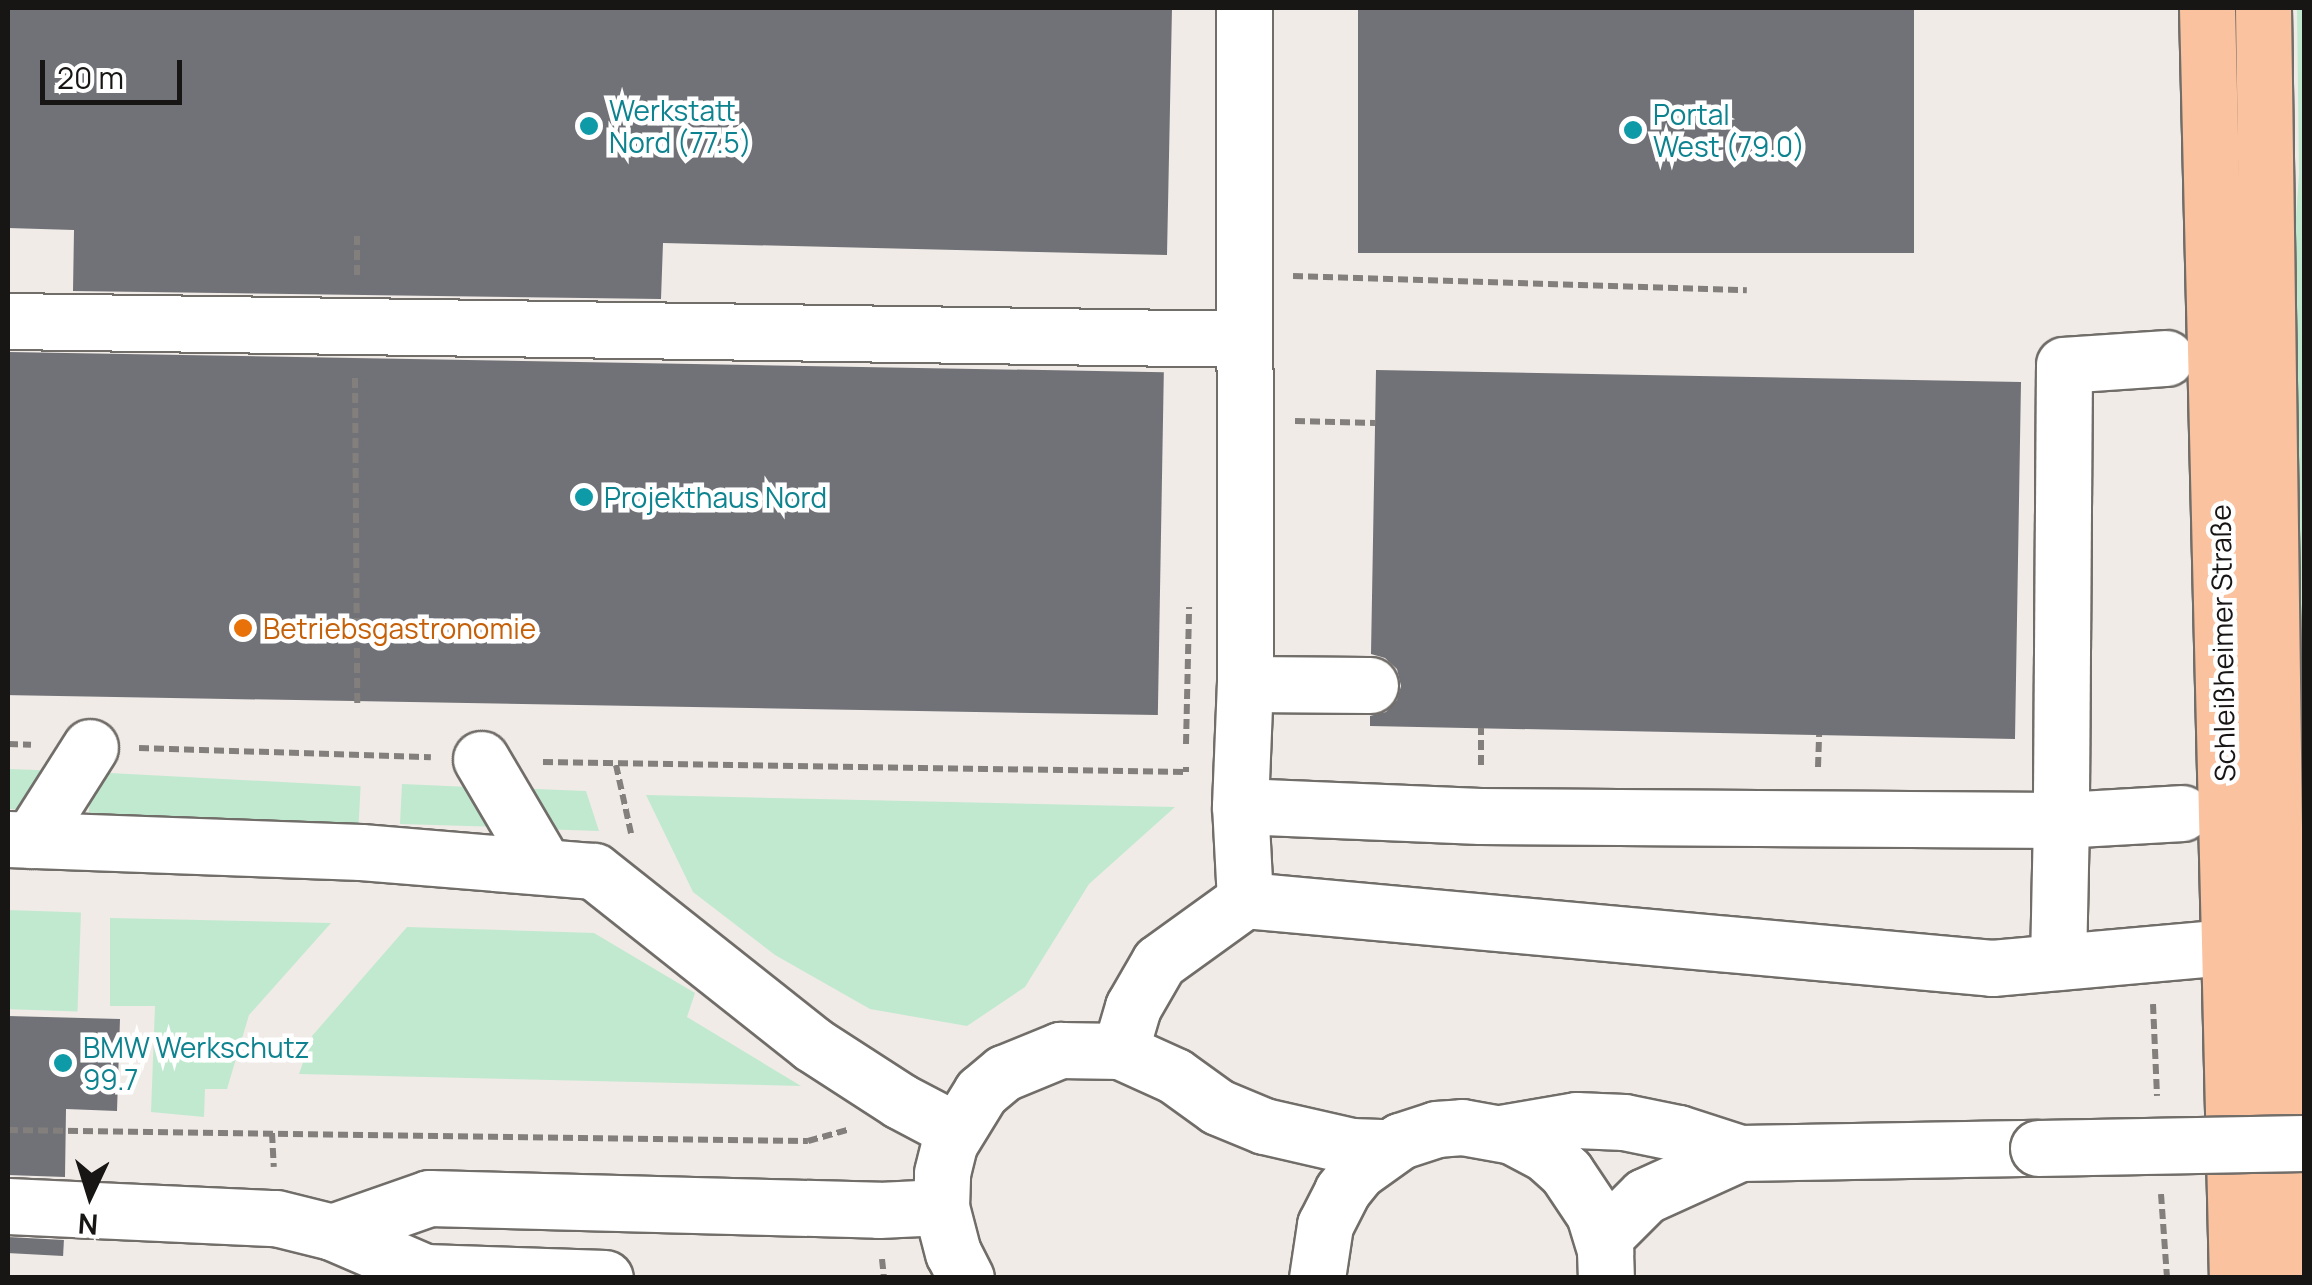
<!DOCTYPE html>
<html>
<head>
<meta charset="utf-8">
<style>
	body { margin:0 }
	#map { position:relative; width:2312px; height:1285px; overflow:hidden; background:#f0ebe7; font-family:Manrope,sans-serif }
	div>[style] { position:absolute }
	.green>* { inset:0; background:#c1e9cf; transform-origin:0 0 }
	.building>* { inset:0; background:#717277; transform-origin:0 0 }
	.path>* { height:6px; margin-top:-3px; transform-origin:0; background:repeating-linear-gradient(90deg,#827f7c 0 10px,transparent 0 15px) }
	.roads { filter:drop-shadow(2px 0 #716d69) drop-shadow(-2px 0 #716d69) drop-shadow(0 2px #716d69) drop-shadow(0 -2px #716d69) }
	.minor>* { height:55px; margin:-27.5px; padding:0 27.5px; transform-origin:27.5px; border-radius:27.5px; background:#fff }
	.major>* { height:55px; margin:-27.5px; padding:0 27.5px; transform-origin:27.5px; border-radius:27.5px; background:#fac29e }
	.bridges { filter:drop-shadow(2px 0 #716d69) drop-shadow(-2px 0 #716d69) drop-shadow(0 2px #716d69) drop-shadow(0 -2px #716d69) }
	.minor-bridge>* { height:55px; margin:-27.5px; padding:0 27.5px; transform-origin:27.5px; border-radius:27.5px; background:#fff }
	.dots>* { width:28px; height:28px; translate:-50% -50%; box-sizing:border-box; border:5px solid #fff; border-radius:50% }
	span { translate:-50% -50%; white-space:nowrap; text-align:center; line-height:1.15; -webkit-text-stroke:9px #fff; paint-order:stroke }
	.culture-label { font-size:28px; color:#0d838f }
	.left { translate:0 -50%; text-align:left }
	.food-label { font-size:28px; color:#c56008 }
	.street-label { font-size:28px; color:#181615 }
	.frame { position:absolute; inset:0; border:10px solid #181615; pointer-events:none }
	.north { position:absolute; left:40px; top:1145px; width:100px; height:100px; -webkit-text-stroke:8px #fff; paint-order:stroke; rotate:184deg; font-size:28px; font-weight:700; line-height:40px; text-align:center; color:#181615 }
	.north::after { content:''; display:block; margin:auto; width:35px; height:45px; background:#181615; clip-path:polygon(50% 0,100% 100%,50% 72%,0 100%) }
	.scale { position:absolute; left:40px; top:60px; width:142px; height:45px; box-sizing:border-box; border:5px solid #181615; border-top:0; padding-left:12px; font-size:30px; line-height:35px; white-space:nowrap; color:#181615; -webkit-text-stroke:8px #fff; paint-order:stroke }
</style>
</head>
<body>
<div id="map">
	<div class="green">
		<div style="clip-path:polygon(2297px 8px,2304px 8px,2304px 627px,2287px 598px,2288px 335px,2299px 174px)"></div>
		<div style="clip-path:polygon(2293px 667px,2304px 678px,2304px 905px,2299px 911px)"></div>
		<div style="clip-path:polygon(8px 769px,66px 771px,32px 810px,8px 809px)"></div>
		<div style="left:91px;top:772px;width:270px;height:46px;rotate:3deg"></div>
		<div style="clip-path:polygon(402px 784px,470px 787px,502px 827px,400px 824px)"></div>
		<div style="clip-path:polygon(512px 788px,586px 791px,599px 831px,539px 829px)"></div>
		<div style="clip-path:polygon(646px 795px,1175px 807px,1089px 884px,1025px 987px,967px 1026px,870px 1009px,775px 955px,693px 892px)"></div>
		<div style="left:8px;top:910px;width:73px;height:99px;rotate:2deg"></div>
		<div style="clip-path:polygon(110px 918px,111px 918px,331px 923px,249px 1015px,227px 1089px,205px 1089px,204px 1117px,151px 1112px,155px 1006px,110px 1006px)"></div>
		<div style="clip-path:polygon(407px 927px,594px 933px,695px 993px,687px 1017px,801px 1086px,299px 1074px,312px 1036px)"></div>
	</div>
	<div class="building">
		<div style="clip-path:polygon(8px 8px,1172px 8px,1167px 255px,663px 243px,661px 299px,73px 291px,74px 230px,8px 228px)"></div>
		<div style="left:1358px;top:8px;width:556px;height:245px"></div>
		<div style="left:8px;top:352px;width:1156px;height:343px;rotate:1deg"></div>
		<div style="clip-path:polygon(1376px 370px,2021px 382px,2015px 739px,1370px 726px,1370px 716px,1386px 712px,1397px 700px,1401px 686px,1397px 669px,1385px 658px,1371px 654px)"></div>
		<div style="clip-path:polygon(8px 1016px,120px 1019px,117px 1111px,66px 1109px,65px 1177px,8px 1175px)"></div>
		<div style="left:8px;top:1237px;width:56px;height:16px;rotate:3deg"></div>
	</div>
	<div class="path">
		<div style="left:357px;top:275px;width:39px;rotate:-90deg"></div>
		<div style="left:1293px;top:276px;width:454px;rotate:1.8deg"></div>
		<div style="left:355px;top:378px;width:326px;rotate:89.6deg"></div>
		<div style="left:1295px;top:421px;width:80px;rotate:1.4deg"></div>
		<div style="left:8px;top:744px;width:23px;rotate:2deg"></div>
		<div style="left:1186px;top:744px;width:137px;rotate:-88.7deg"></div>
		<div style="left:139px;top:748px;width:292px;rotate:1.8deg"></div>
		<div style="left:543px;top:762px;width:643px;rotate:0.89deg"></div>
		<div style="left:1186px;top:772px;width:5px;rotate:-90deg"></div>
		<div style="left:616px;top:765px;width:70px;rotate:77.6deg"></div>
		<div style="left:1481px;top:765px;width:37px;rotate:-90deg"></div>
		<div style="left:1818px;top:767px;width:32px;rotate:-88deg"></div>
		<div style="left:2153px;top:1004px;width:92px;rotate:87.5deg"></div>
		<div style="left:8px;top:1130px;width:800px;rotate:0.79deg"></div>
		<div style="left:808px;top:1141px;width:41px;rotate:-15.8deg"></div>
		<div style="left:272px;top:1133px;width:34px;rotate:87deg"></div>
		<div style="left:2161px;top:1194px;width:84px;rotate:85.9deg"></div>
		<div style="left:882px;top:1259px;width:19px;rotate:84deg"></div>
	</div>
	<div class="roads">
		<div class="minor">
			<div style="left:1244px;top:8px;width:676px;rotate:89.92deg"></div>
			<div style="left:8px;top:321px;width:1236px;rotate:0.83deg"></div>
			<div style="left:2166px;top:358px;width:102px;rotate:176.1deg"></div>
			<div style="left:2064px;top:365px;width:455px;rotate:90.4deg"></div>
			<div style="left:2061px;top:820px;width:121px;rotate:-3.3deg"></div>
			<div style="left:481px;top:759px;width:124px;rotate:59.5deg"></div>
			<div style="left:1240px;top:806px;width:240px;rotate:2.4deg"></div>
			<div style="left:1480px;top:816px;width:581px;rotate:0.39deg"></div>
			<div style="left:2061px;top:820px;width:142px;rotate:91.2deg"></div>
			<div style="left:8px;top:839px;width:353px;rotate:2.1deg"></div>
			<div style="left:361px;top:852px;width:234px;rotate:4.7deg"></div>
			<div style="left:594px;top:871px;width:278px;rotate:38.4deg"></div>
			<div style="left:812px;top:1044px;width:105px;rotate:32.9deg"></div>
			<div style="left:900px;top:1101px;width:62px;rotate:27.8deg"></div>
			<div style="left:31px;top:840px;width:110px;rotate:-57.6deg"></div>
			<div style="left:1245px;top:900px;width:750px;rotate:5.2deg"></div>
			<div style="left:1992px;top:968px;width:237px;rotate:-5.1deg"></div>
			<div style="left:1120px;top:1051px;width:46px;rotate:-73.5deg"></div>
			<div style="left:1133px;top:1007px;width:52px;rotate:-60deg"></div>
			<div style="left:1159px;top:962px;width:106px;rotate:-35.8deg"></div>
			<div style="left:1245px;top:900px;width:94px;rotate:-93deg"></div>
			<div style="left:1240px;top:806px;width:122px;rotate:-87.7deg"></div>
			<div style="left:1245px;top:684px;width:125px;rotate:0.5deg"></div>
			<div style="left:1500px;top:1133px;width:77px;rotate:-9.7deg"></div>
			<div style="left:1576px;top:1120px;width:48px;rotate:2.4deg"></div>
			<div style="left:1624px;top:1122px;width:55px;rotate:11.5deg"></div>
			<div style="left:1678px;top:1133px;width:65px;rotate:17.9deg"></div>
			<div style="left:1740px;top:1153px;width:298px;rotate:-1deg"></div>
			<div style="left:8px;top:1206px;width:268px;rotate:2.6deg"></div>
			<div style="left:276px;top:1218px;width:58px;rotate:14deg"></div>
			<div style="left:332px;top:1232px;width:101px;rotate:23.3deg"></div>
			<div style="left:425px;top:1272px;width:180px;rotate:1.9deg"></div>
			<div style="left:332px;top:1232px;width:103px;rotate:-19.3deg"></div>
			<div style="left:429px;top:1198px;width:450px;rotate:1.5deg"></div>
			<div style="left:879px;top:1210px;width:62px;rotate:-2.8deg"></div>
			<div style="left:1603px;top:1238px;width:59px;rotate:-45deg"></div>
			<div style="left:1645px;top:1196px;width:104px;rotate:-24.4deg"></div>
			<div style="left:966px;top:1278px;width:28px;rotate:-117deg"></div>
			<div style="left:953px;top:1253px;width:48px;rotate:-104.6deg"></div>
			<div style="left:941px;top:1207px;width:34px;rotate:-88deg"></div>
			<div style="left:942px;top:1173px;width:30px;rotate:-76deg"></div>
			<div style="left:949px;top:1144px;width:61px;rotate:-58.4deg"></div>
			<div style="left:981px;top:1092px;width:30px;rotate:-40deg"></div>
			<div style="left:1004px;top:1073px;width:61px;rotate:-22.3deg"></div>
			<div style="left:1060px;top:1050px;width:60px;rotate:1deg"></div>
			<div style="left:1120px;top:1051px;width:60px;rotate:24.4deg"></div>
			<div style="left:1175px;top:1076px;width:53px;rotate:35.8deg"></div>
			<div style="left:1218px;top:1107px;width:50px;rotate:22.4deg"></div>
			<div style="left:1264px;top:1126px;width:89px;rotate:12.9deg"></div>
			<div style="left:1351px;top:1146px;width:37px;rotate:2deg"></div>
			<div style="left:1317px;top:1278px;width:54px;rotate:-81.4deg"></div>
			<div style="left:1325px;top:1225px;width:38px;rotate:-63deg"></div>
			<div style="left:1342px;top:1191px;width:26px;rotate:-51deg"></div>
			<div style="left:1358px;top:1171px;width:52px;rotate:-35.5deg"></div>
			<div style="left:1400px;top:1141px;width:38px;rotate:-18deg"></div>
			<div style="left:1436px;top:1129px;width:26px;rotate:-4deg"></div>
			<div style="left:1462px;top:1127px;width:51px;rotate:10.2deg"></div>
			<div style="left:1512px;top:1136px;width:38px;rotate:28deg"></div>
			<div style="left:1546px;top:1154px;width:27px;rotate:42deg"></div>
			<div style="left:1566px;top:1172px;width:50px;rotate:56.3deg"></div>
			<div style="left:1594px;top:1214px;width:39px;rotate:73deg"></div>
			<div style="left:1605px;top:1251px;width:27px;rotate:88deg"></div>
		</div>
		<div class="major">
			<div style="left:2207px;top:8px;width:1270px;rotate:88.65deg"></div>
			<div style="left:2263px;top:8px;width:1270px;rotate:89.23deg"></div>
		</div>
	</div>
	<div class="bridges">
		<div class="minor-bridge">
			<div style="left:2038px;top:1148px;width:266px;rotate:-1.1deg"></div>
		</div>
	</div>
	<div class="dots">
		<div style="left:589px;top:126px;background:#0f9aa8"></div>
		<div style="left:1633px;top:130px;background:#0f9aa8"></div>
		<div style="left:584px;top:497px;background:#0f9aa8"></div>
		<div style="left:243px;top:628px;background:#e8710a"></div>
		<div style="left:63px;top:1063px;background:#0f9aa8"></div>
	</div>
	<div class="culture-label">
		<span class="left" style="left:609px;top:126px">Werkstatt<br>Nord (77.5)</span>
		<span class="left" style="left:1653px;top:130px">Portal<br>West (79.0)</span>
		<span class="left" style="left:604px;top:497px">Projekthaus Nord</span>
		<span class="left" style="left:83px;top:1063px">BMW Werkschutz<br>99.7</span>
	</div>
	<div class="food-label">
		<span class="left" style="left:263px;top:628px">Betriebsgastronomie</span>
	</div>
	<div class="street-label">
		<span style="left:2222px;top:643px;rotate:-91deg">Schleißheimer Straße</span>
	</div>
	<div class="frame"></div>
	<div class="north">N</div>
	<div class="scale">20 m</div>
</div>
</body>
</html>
